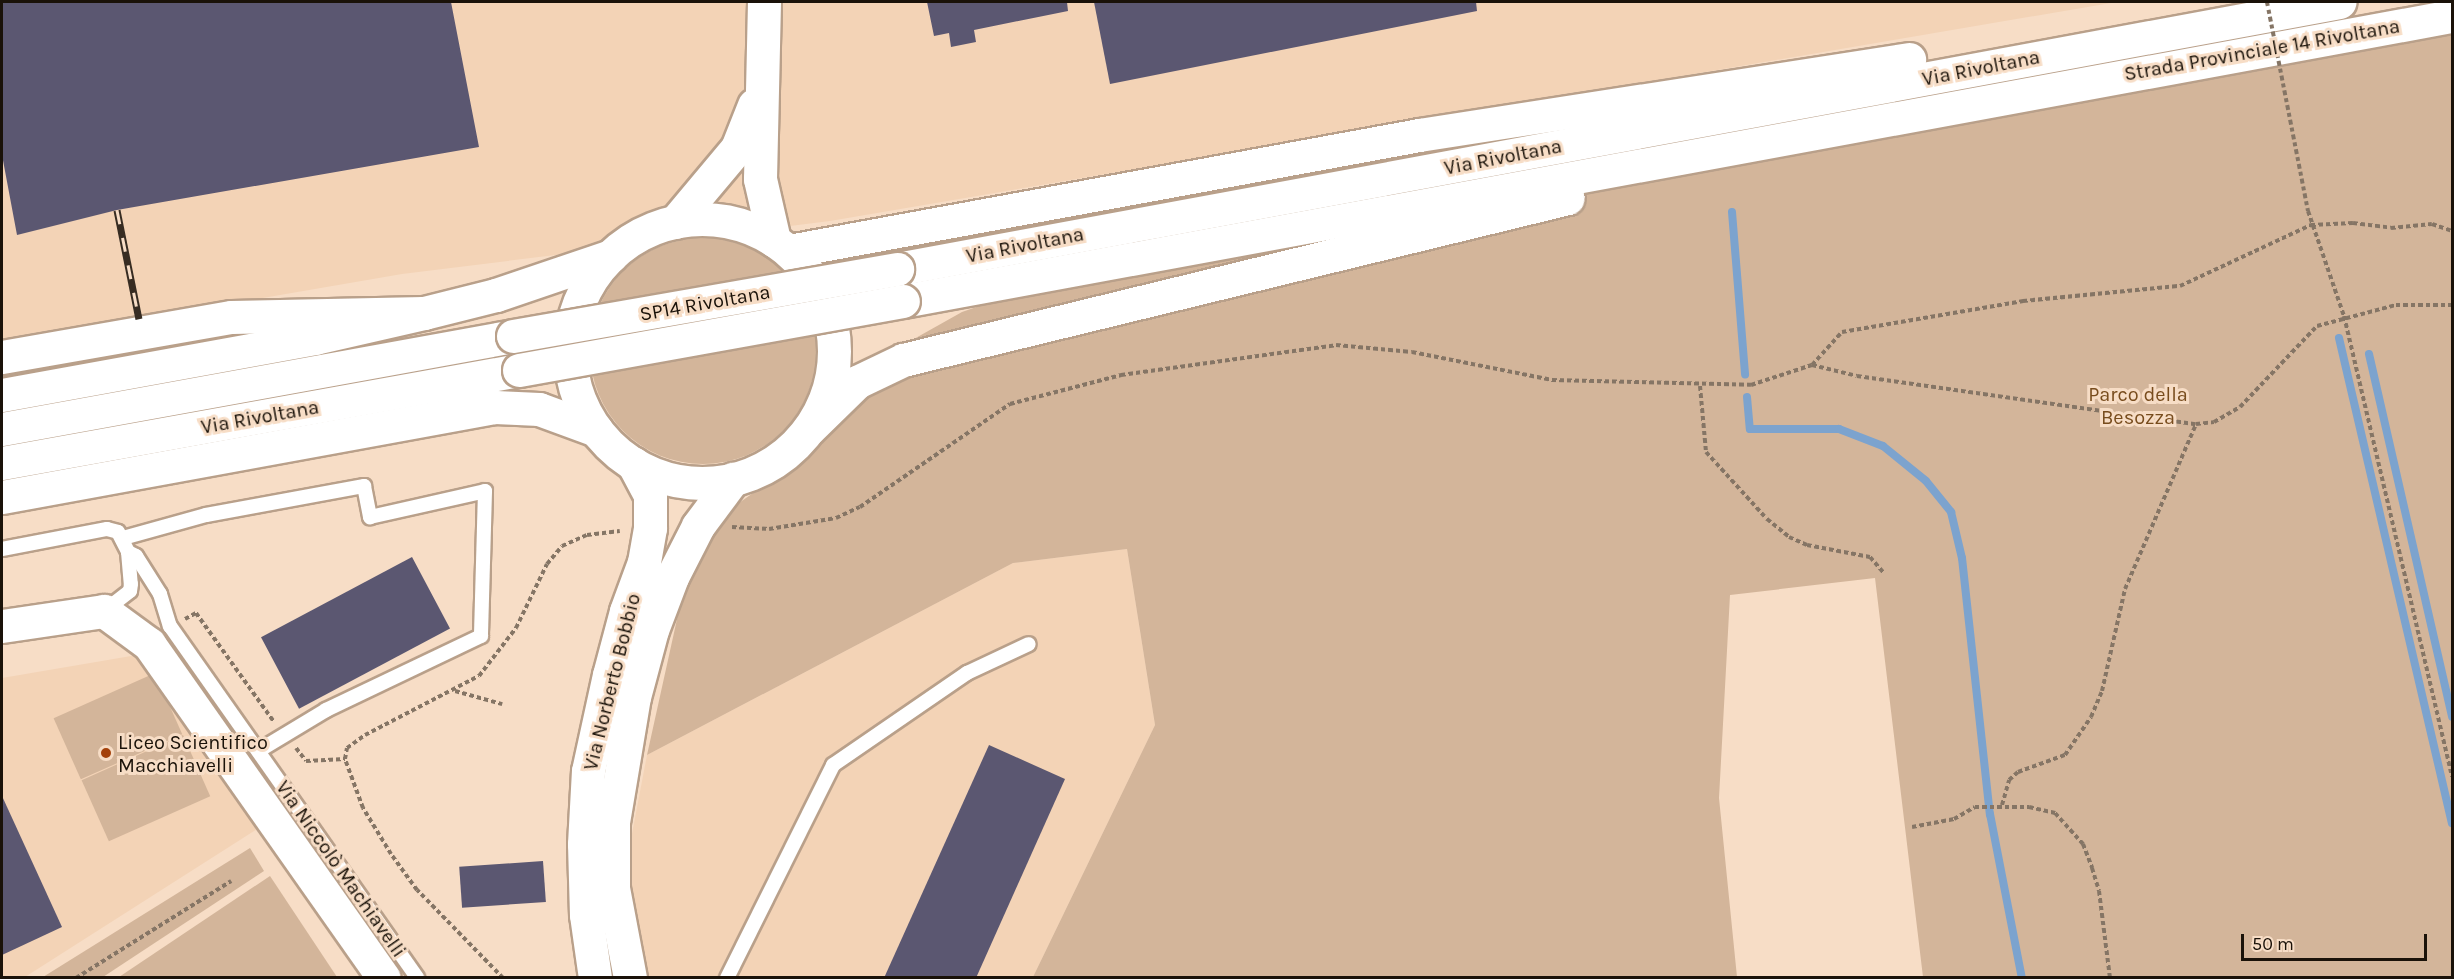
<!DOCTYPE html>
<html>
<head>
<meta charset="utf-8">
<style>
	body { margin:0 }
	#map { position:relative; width:2454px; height:979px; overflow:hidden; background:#f7ddc6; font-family:Karla,sans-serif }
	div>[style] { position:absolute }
	.built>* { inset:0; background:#f3d3b6 }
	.green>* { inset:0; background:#d3b59a; transform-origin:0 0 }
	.round { border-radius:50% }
	.stream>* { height:8px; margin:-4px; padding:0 4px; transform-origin:4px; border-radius:4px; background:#7ca3ce }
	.building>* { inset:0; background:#5b5771; transform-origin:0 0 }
	.path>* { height:4px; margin-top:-2px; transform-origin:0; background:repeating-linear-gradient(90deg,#857565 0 4.5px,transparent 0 7.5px) }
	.roads { filter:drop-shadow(2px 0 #b9a08a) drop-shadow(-2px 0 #b9a08a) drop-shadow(0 2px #b9a08a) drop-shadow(0 -2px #b9a08a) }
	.service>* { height:14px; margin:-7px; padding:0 7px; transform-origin:7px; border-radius:7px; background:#fff }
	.tertiary>* { height:33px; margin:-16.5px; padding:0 16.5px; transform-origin:16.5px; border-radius:16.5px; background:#fff }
	.tertiary>.ring { margin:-16.5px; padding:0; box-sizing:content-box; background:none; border:33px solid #fff; border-radius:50% }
	.trunk>* { height:33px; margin:-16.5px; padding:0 16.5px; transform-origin:16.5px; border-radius:16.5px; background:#fff }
	.rail>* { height:7px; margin-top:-3.5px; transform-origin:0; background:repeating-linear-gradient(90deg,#f7ddc6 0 14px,#372c22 0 28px); box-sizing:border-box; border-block:2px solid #372c22 }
	.path-bridge>* { height:4px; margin-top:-2px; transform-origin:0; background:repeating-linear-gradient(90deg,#857565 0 4.5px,transparent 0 7.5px) }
	.bridges { filter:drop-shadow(2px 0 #b9a08a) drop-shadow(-2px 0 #b9a08a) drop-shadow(0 2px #b9a08a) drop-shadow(0 -2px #b9a08a) }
	.trunk-bridge>* { height:33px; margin:-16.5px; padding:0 16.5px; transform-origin:16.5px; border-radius:16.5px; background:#fff }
	.dots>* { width:16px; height:16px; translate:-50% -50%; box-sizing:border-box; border:3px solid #f7ddc6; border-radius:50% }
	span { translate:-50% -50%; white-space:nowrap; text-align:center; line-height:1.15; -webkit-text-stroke:6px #f7ddc6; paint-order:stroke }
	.street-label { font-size:20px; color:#1a1209 }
	.park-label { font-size:20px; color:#784c1d }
	.poi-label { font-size:20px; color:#1a1209 }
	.left { translate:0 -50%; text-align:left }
	.frame { position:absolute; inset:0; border:3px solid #1a1209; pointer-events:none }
	.scale { position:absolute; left:2241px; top:934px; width:186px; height:27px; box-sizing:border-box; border:3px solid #1a1209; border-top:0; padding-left:8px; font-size:18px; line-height:21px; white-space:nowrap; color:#1a1209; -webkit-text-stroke:4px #f7ddc6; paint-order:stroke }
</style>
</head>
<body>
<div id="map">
	<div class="built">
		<div style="clip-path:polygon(2px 2px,2117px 2px,830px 221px,402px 274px,2px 343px)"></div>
		<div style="clip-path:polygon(1127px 549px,1155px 725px,1033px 977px,647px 978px,631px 890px,631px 839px,647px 755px,1013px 563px)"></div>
		<div style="clip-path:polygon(137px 655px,154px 665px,257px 829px,25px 977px,2px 978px,2px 678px)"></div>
	</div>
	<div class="green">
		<div style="clip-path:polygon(2452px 25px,2452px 977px,1923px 977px,1875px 578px,1730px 595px,1719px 798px,1737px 977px,1033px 977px,1155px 725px,1127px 549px,1013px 563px,647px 755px,681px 601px,699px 550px,729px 510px,805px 456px,905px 344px,962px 312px,1011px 295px)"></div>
		<div class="round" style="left:590px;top:238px;width:226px;height:226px"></div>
		<div style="left:155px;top:673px;width:67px;height:111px;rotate:66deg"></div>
		<div style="left:183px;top:735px;width:67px;height:111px;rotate:66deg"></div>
		<div style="clip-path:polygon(250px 848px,264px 871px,103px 977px,43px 977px)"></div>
		<div style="clip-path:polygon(270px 876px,337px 977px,119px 977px)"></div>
	</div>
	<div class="stream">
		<div style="left:1732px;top:212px;width:163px;rotate:85.4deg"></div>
		<div style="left:2339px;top:338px;width:498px;rotate:76.9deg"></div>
		<div style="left:2369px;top:354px;width:372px;rotate:77.1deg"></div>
		<div style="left:1747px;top:397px;width:32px;rotate:85deg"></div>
		<div style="left:1750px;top:429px;width:89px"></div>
		<div style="left:1839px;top:429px;width:47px;rotate:21.1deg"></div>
		<div style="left:1883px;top:446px;width:55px;rotate:39.1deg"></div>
		<div style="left:1926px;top:481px;width:40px;rotate:51deg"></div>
		<div style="left:1951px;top:512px;width:47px;rotate:76.6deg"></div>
		<div style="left:1962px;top:558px;width:258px;rotate:83.8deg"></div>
		<div style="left:1990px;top:814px;width:167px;rotate:79deg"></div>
	</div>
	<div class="building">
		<div style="clip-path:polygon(2px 2px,451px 2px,479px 147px,117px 210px,17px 235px,2px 155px)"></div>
		<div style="clip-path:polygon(927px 2px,1067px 2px,1068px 11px,974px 30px,976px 42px,951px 47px,949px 33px,934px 36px)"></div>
		<div style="clip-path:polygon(1094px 2px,1476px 2px,1477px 11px,1110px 84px)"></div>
		<div style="left:412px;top:557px;width:81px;height:171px;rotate:62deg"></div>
		<div style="clip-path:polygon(989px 745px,1065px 779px,976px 978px,884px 978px)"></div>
		<div style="clip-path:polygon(2px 796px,62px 927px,2px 955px)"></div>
		<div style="left:543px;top:861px;width:41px;height:84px;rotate:86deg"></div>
	</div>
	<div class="path">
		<div style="left:2308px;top:211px;width:111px;rotate:71.1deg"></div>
		<div style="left:2344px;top:316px;width:473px;rotate:76.8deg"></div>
		<div style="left:1812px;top:365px;width:46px;rotate:13.7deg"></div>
		<div style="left:1857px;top:376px;width:342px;rotate:8.1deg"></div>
		<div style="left:2196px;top:424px;width:18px;rotate:-6deg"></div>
		<div style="left:2214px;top:422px;width:30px;rotate:-30deg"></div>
		<div style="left:2240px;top:407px;width:112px;rotate:-46.5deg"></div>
		<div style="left:2317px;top:326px;width:82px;rotate:-14.9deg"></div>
		<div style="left:2396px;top:305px;width:56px"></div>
		<div style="left:1700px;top:386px;width:66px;rotate:84.8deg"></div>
		<div style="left:1706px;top:452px;width:91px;rotate:47.7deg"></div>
		<div style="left:1767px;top:519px;width:28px;rotate:39deg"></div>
		<div style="left:1789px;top:537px;width:20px;rotate:24deg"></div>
		<div style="left:1807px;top:545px;width:64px;rotate:10.8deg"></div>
		<div style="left:1870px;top:557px;width:20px;rotate:49deg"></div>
		<div style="left:732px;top:527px;width:37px;rotate:3deg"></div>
		<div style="left:769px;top:529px;width:68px;rotate:-9.3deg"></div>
		<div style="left:836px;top:518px;width:26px;rotate:-25deg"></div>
		<div style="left:860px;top:507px;width:182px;rotate:-34.5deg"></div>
		<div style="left:1010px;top:404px;width:115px;rotate:-14.6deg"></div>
		<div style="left:1121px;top:375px;width:217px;rotate:-7.9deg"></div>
		<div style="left:1336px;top:345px;width:76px;rotate:5.3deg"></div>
		<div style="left:1412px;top:352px;width:143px;rotate:11.3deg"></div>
		<div style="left:1552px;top:380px;width:199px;rotate:1.4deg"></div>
		<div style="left:1751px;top:385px;width:64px;rotate:-18.2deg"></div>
		<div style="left:1812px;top:365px;width:45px;rotate:-47.7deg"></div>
		<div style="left:1842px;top:332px;width:184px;rotate:-9.7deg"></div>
		<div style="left:2023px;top:301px;width:158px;rotate:-5.5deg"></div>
		<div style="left:2180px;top:286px;width:145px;rotate:-25deg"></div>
		<div style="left:2311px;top:225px;width:42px;rotate:-2.7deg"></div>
		<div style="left:2353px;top:223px;width:38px;rotate:7deg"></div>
		<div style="left:2391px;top:228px;width:41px;rotate:-5.6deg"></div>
		<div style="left:2432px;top:224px;width:21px;rotate:19deg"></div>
		<div style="left:185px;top:619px;width:13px;rotate:-29deg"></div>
		<div style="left:196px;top:613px;width:134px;rotate:54.4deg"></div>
		<div style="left:455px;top:691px;width:49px;rotate:15.5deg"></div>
		<div style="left:296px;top:748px;width:16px;rotate:52deg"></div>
		<div style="left:306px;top:761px;width:39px;rotate:-3deg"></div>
		<div style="left:2002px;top:805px;width:26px;rotate:-74deg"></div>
		<div style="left:2009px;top:780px;width:12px;rotate:-42deg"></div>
		<div style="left:2018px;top:772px;width:50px;rotate:-19.9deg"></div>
		<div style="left:2065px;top:755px;width:46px;rotate:-55.6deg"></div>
		<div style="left:2091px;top:717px;width:28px;rotate:-67deg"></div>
		<div style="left:2102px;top:691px;width:105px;rotate:-77.3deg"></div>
		<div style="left:2125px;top:589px;width:180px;rotate:-66.7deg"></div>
		<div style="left:1912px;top:827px;width:43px;rotate:-10.8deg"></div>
		<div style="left:1954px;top:819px;width:24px;rotate:-30deg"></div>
		<div style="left:1975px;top:807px;width:54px"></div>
		<div style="left:2029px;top:807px;width:27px;rotate:13deg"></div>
		<div style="left:2055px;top:813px;width:42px;rotate:47.9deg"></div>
		<div style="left:2083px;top:844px;width:26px;rotate:69deg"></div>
		<div style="left:2092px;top:868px;width:24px;rotate:73deg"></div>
		<div style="left:2099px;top:891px;width:88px;rotate:82.8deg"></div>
		<div style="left:76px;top:978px;width:183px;rotate:-32deg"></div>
		<div style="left:503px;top:978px;width:123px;rotate:-134.3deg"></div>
		<div style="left:417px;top:890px;width:44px;rotate:-125.8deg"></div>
		<div style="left:391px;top:854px;width:54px;rotate:-121.3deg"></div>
		<div style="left:363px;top:808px;width:52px;rotate:-110.2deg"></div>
		<div style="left:345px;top:759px;width:11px;rotate:-80deg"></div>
		<div style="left:347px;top:748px;width:22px;rotate:-36deg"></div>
		<div style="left:365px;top:735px;width:128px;rotate:-27.4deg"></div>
		<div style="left:479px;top:676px;width:61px;rotate:-52.4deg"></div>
		<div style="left:516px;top:628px;width:71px;rotate:-64.2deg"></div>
		<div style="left:547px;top:564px;width:23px;rotate:-50deg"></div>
		<div style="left:562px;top:546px;width:27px;rotate:-24deg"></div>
		<div style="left:587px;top:535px;width:33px;rotate:-7deg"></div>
	</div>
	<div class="roads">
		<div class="service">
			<div style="left:123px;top:538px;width:86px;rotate:-15.5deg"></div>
			<div style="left:206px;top:515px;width:161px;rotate:-10.4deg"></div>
			<div style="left:364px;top:486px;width:32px;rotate:79deg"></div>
			<div style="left:370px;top:517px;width:118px;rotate:-12.7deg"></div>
			<div style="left:485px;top:491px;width:145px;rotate:91.6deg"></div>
			<div style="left:481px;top:636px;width:172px;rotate:154.5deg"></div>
			<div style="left:326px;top:710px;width:79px;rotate:148.9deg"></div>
			<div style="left:2px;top:549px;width:107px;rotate:-10.8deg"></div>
			<div style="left:107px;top:529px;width:11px;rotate:15deg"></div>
			<div style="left:118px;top:532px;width:22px;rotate:63deg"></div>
			<div style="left:128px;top:552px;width:32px;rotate:85deg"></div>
			<div style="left:131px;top:584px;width:7px;rotate:98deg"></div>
			<div style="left:130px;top:591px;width:33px;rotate:142deg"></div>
			<div style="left:128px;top:552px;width:9px;rotate:27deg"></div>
			<div style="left:136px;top:556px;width:45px;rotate:57.7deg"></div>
			<div style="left:160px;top:594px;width:34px;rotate:73deg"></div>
			<div style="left:170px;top:626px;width:430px;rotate:54.9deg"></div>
			<div style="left:727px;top:978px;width:238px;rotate:-63.5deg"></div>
			<div style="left:833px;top:765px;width:163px;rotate:-34.5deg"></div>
			<div style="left:967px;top:673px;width:68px;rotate:-25.1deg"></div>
		</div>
		<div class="tertiary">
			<div style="left:764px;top:2px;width:177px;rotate:91.3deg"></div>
			<div style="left:760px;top:179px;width:63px;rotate:77.1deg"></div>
			<div class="ring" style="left:570px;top:219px;width:231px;height:231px"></div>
			<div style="left:675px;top:222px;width:97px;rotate:-50deg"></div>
			<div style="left:737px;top:148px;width:46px;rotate:-68.4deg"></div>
			<div style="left:2px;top:357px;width:232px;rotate:-9.9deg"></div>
			<div style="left:231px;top:317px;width:193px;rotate:-1.2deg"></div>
			<div style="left:424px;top:313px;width:74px;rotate:-14deg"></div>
			<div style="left:496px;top:295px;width:121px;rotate:-18.7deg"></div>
			<div style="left:2px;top:626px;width:103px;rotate:-8.4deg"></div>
			<div style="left:104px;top:611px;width:56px;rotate:36.3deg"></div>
			<div style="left:149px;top:644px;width:408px;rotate:54.9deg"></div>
			<div style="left:595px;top:978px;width:64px;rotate:-98.1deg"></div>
			<div style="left:586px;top:915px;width:71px;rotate:-91.6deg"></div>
			<div style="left:584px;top:844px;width:73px;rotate:-86.9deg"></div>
			<div style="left:588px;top:771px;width:98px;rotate:-77.7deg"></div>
			<div style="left:609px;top:675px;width:66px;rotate:-75.1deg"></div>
			<div style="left:626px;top:611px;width:52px;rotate:-69.8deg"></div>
			<div style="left:644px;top:562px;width:35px;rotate:-80deg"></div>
			<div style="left:650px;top:528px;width:33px;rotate:-90deg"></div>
			<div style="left:650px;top:495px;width:36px;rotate:-118deg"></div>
			<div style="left:630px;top:978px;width:92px;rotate:-100.7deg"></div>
			<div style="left:613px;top:888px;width:66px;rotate:-90deg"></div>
			<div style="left:613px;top:822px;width:127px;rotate:-80.5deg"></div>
			<div style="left:634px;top:697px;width:69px;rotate:-75deg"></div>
			<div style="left:652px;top:630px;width:57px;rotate:-69.3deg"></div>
			<div style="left:672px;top:577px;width:57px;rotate:-63deg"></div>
			<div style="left:698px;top:526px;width:59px;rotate:-53.3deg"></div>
		</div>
		<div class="trunk">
			<div style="left:789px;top:251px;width:641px;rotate:-10.43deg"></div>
			<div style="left:1419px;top:135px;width:496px;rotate:-8.8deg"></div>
			<div style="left:897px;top:269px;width:1467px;rotate:-10.49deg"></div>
			<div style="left:903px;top:301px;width:1575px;rotate:-10.43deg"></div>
			<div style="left:2px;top:395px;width:318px;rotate:-10.3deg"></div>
			<div style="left:315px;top:338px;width:112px;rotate:-12.9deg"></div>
			<div style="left:2px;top:429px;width:519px;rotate:-10.31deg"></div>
			<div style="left:809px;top:429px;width:67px;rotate:-44.4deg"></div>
			<div style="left:857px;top:382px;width:51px;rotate:-25.6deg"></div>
			<div style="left:903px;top:360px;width:684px;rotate:-13.69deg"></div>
			<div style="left:2px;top:463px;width:525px;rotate:-10.2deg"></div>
			<div style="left:2px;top:497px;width:501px;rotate:-10.35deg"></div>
			<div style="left:495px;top:407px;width:44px;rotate:2.6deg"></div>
			<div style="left:539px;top:409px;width:61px;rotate:20.2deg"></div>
		</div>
	</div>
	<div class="rail">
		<div style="left:117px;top:210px;width:111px;rotate:78.6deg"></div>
	</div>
	<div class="path-bridge">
		<div style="left:2267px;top:2px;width:213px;rotate:78.9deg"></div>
	</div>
	<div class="bridges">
		<div class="trunk-bridge">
			<div style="left:513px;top:336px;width:390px;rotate:-9.9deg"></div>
			<div style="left:519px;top:370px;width:390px;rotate:-10.2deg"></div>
		</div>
	</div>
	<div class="dots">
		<div style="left:106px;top:753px;background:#a44009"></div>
	</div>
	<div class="street-label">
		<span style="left:2262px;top:50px;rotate:-10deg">Strada Provinciale 14 Rivoltana</span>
		<span style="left:1981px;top:68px;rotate:-11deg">Via Rivoltana</span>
		<span style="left:1503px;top:157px;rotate:-11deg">Via Rivoltana</span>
		<span style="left:1025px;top:245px;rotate:-11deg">Via Rivoltana</span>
		<span style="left:705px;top:303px;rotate:-10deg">SP14 Rivoltana</span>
		<span style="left:260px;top:417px;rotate:-10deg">Via Rivoltana</span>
		<span style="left:612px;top:682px;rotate:-76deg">Via Norberto Bobbio</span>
		<span style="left:341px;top:869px;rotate:55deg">Via Niccolò Machiavelli</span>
	</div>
	<div class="park-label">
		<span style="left:2138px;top:406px">Parco della<br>Besozza</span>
	</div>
	<div class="poi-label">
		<span class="left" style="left:118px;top:754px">Liceo Scientifico<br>Macchiavelli</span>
	</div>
	<div class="frame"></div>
	<div class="scale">50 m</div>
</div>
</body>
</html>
